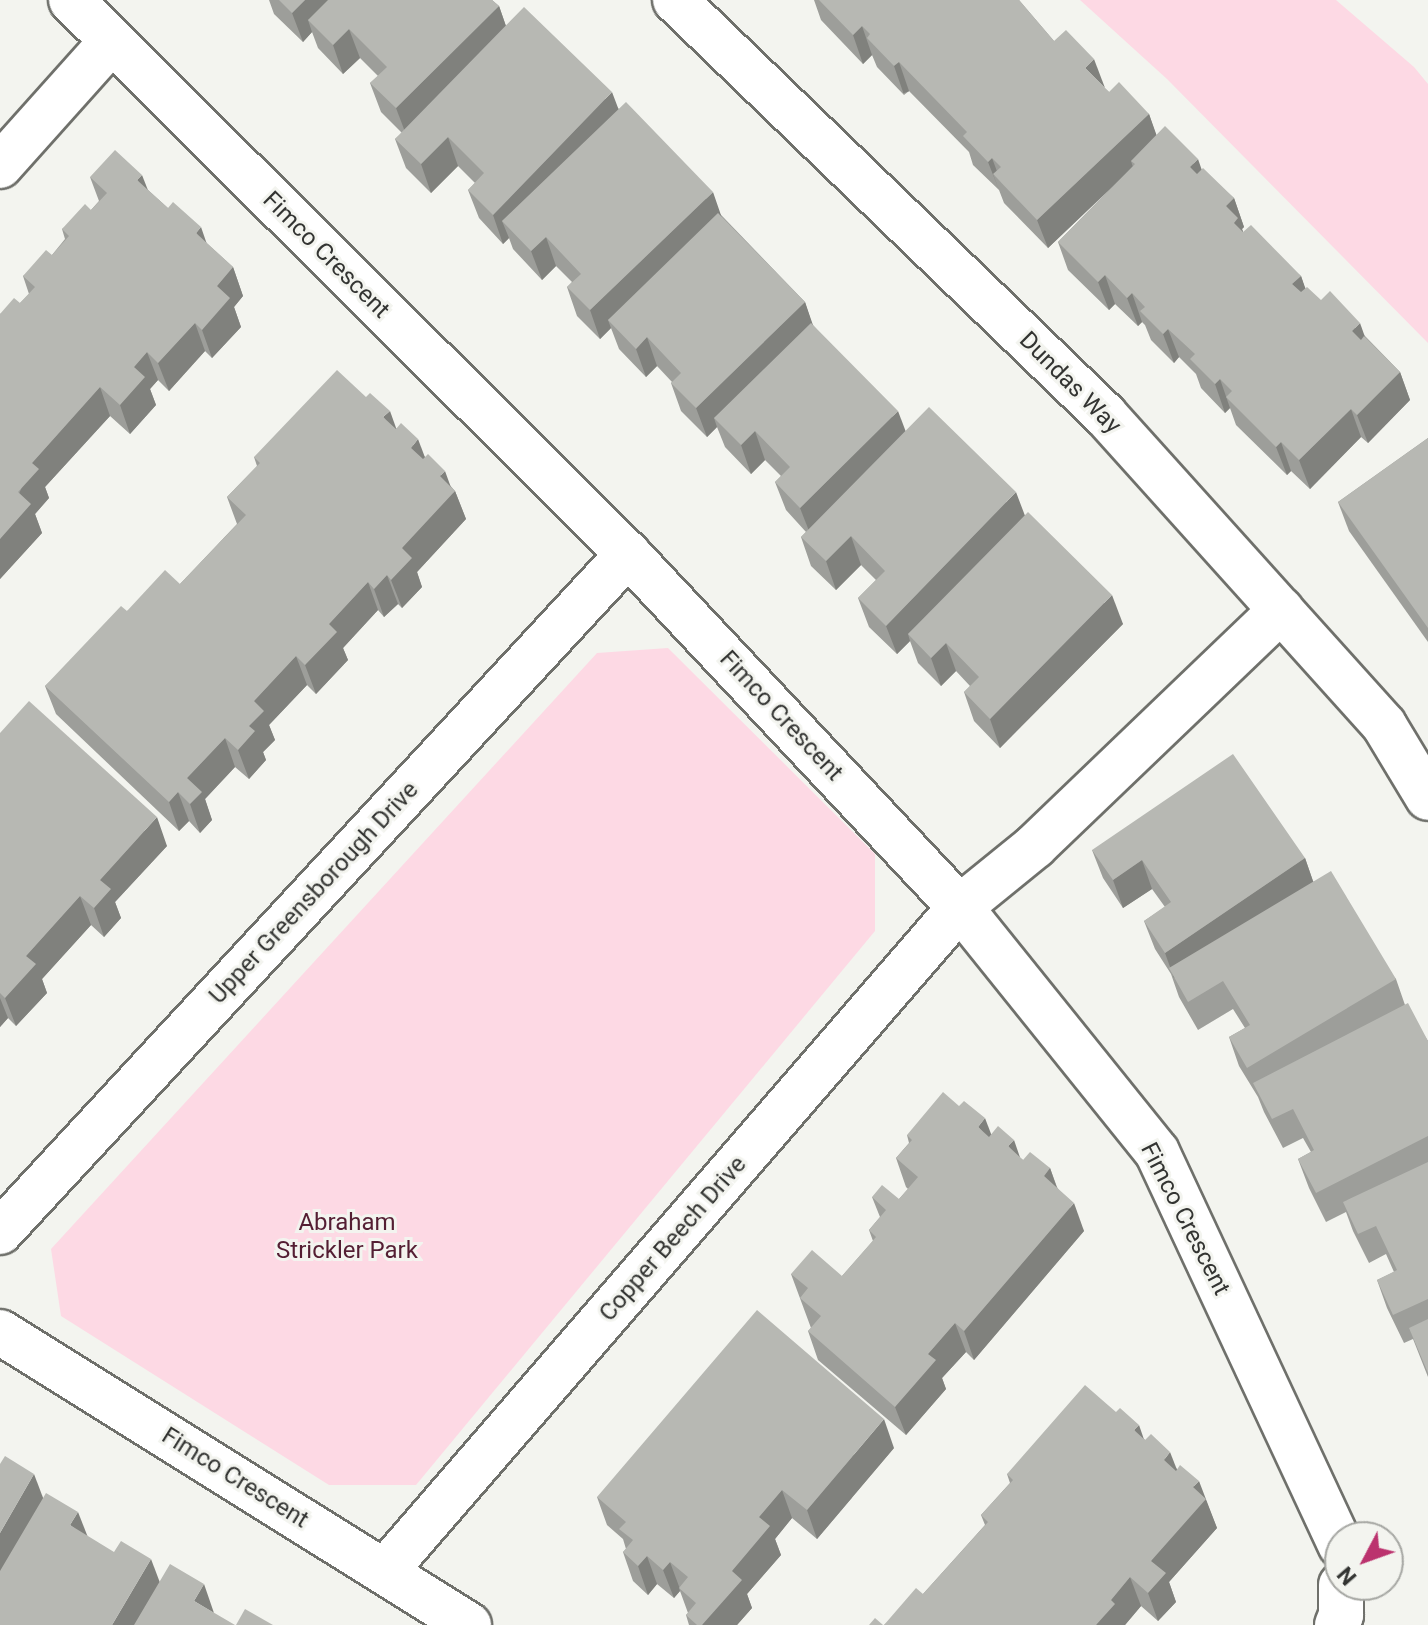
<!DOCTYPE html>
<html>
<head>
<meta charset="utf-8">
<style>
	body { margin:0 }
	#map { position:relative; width:1428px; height:1625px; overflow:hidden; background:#f3f4ef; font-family:Roboto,sans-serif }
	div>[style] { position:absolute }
	.green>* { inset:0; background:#fdd9e4 }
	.roads { filter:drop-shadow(2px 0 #6f706b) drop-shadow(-2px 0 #6f706b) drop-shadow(0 2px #6f706b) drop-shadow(0 -2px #6f706b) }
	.minor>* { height:44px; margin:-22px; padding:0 22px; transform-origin:22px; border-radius:22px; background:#fff }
	.wall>* { inset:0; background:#9d9e9a }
	.shaded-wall>* { inset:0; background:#80817d; transform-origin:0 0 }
	.building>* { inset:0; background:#b7b8b3 }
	span { translate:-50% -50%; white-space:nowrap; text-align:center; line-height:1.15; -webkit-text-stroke:6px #f3f4ef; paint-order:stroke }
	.street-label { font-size:24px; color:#333432 }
	.park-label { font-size:24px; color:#541e33 }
	.north { position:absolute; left:1324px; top:1521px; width:80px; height:80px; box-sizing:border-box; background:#f3f4ef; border:2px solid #a6a7a3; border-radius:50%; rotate:229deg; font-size:22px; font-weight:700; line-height:32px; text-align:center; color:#333432 }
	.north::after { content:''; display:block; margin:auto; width:28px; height:36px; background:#bb326e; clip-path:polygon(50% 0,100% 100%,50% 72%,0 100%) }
</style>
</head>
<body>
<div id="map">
	<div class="green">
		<div style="clip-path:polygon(1080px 0,1336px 0,1414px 67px,1428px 84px,1428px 343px,1167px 79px)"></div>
		<div style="clip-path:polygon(668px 648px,875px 854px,875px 931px,416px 1485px,329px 1485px,61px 1316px,51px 1249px,597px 653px)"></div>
	</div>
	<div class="roads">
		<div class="minor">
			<div style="left:71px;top:0;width:786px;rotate:44.85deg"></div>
			<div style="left:628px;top:554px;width:485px;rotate:46.8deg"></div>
			<div style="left:960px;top:907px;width:314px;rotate:51.2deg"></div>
			<div style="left:1157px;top:1152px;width:434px;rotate:65deg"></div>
			<div style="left:675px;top:0;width:598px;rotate:43.98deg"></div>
			<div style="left:1105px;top:415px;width:417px;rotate:48deg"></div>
			<div style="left:1384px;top:725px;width:85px;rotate:58.9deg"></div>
			<div style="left:0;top:166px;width:166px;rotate:-48.2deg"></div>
			<div style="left:0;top:1232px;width:924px;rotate:-47.19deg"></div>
			<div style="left:0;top:1332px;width:553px;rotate:31.99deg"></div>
			<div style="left:385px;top:1571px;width:878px;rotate:-49.11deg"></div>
			<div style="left:960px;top:907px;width:97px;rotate:-39.1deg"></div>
			<div style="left:1035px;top:846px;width:341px;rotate:-43.8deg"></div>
			<div style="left:1337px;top:1625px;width:11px;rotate:-68deg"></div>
			<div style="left:1341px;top:1615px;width:30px;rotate:-90deg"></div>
		</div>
	</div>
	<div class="wall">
		<div style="clip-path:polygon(269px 0,492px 0,499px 6px,506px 26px,619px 109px,805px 302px,812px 324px,905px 431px,1025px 516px,1123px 624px,1000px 748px,974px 721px,964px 692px,970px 686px,956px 671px,941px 686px,918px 663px,910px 641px,897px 654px,869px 627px,858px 598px,876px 580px,861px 565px,836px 590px,811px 566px,801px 537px,806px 532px,786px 510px,775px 482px,781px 476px,765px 460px,751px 474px,725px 447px,717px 427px,707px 437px,681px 411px,671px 383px,672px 382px,657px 366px,646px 377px,619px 349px,611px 328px,600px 339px,577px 316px,567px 287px,572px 282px,556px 266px,542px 280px,513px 249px,509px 238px,503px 244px,479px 218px,468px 190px,475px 183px,458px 166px,431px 193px,406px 168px,395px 139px,402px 133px,381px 112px,370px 83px,378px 76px,360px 58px,343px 74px,318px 48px,312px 32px,303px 42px,274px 14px)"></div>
		<div style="clip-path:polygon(814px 0,1019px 0,1054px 41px,1109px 92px,1149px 114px,1156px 135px,1202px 170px,1234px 198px,1244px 227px,1242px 229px,1243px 232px,1301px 276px,1305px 289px,1365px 336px,1400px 372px,1410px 400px,1368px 443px,1361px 437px,1310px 489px,1291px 471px,1287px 475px,1236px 425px,1230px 408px,1225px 413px,1201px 388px,1196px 374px,1179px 357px,1174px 363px,1151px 340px,1145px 325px,1142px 322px,1138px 326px,1115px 304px,1109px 310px,1068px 270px,1058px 242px,1109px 190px,1048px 248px,1004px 203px,999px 190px,973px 165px,969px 152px,909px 91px,904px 95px,877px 67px,872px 55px,863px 64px,821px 20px)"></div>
		<div style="clip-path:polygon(90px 177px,148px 190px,233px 267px,243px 296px,234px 307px,241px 327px,212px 358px,205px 351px,169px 391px,158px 380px,150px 389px,156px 405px,130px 434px,110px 416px,45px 487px,49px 498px,35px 514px,42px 533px,0 579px,0 314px,20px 303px,29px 294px,23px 276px,52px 255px,65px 239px,62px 229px,91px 210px,99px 201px)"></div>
		<div style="clip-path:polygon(396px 428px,425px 457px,455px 491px,466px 519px,417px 572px,422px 587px,402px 608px,398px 604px,384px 617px,378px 610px,343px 648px,348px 660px,316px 694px,307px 685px,269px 725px,275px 740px,263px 752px,266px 760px,249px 779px,235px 767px,205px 799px,212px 820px,200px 833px,189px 821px,179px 831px,56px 714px,45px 686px,127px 611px,180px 584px,237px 524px,227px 497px,257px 466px,254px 457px)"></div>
		<div style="clip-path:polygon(1428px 438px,1428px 642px,1349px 531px,1338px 502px)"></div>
		<div style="clip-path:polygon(0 733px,167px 846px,115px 902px,121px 918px,104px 937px,91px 925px,42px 979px,47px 993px,16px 1026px,8px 1018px,0 1027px)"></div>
		<div style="clip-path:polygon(1092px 850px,1305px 858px,1313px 881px,1396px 979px,1405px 1005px,1428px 1041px,1428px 1377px,1413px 1339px,1404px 1343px,1387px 1308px,1377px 1280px,1394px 1272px,1386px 1254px,1369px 1263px,1353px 1231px,1346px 1212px,1326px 1222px,1309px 1188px,1298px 1159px,1311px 1152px,1303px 1138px,1283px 1148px,1264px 1112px,1258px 1097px,1239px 1066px,1229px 1037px,1245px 1028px,1233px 1009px,1198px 1030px,1179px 997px,1171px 974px,1155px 949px,1144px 921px,1165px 907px,1152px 889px,1123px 908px,1103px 878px)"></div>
		<div style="clip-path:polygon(991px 1134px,1023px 1160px,1050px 1168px,1057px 1187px,1084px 1231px,974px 1360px,966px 1352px,942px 1378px,946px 1389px,906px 1435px,818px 1360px,808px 1331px,811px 1328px,791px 1274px,842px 1276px,873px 1241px,869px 1230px,880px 1217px,872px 1197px,899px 1199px,908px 1189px,906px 1187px,896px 1158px,909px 1143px,907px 1135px)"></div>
		<div style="clip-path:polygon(1144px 1439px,1177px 1469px,1205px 1498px,1217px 1528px,1169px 1582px,1176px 1602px,1158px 1621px,1141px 1606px,1125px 1625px,884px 1625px,923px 1594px,985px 1525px,981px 1515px,1010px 1483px,1007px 1474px)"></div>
		<div style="clip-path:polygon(894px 1448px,817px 1539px,792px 1518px,775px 1539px,781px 1555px,747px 1594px,752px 1608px,737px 1625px,689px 1625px,686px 1615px,688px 1613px,680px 1591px,674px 1598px,657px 1584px,648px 1595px,633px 1581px,623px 1552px,626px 1549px,623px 1539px,607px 1525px,597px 1497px)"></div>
	</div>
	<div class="shaded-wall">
		<div style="clip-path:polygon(305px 0,343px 0,308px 20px,312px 32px,303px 42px,292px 13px)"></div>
		<div style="clip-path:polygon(499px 6px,509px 35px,407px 137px,396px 108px)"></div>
		<div style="clip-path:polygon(862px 26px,872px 55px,863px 64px,853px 35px)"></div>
		<div style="clip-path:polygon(349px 29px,360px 58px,343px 74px,333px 45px)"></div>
		<div style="clip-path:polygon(1094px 59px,1105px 88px,1085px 68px)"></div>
		<div style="left:899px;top:62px;width:31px;height:6px;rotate:71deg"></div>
		<div style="clip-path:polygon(612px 92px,623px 121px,502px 221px,509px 238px,503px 244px,493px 215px)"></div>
		<div style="clip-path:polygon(1149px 114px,1159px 142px,1131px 161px,1133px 167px,1048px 248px,1037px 220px)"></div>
		<div style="clip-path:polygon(448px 137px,458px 166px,431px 193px,421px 164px)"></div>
		<div style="clip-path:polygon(992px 158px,1001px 182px,993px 174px,999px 190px,988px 162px)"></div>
		<div style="clip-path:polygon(1198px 159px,1208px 188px,1190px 167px)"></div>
		<div style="clip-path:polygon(142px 175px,153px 203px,137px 180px)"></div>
		<div style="clip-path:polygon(713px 192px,723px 221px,608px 320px,611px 328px,600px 339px,590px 310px)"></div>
		<div style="clip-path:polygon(1234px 198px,1244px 227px,1242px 229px,1249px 247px,1245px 252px,1226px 206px)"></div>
		<div style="clip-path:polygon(201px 227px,211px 256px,196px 233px)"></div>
		<div style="clip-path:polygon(546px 237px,556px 266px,542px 280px,531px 251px)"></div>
		<div style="clip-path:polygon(233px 267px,243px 296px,234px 307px,241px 327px,212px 358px,202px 330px,217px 286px)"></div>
		<div style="clip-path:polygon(1105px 275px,1115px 304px,1109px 310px,1098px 282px)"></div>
		<div style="clip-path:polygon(1301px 276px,1311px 304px,1292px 284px)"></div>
		<div style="clip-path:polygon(1132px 293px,1142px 322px,1138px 326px,1127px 298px)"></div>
		<div style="clip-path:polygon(805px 302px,815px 331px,714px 418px,717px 427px,707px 437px,696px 408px)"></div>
		<div style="clip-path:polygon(195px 323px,205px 351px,169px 391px,158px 363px)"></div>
		<div style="clip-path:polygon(1360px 323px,1370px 351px,1352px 331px)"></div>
		<div style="clip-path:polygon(1168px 329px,1179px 357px,1174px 363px,1163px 334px)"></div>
		<div style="clip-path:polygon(647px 337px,657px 366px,646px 377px,636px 349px)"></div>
		<div style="clip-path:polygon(147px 352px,158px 380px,150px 389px,156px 405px,130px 434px,120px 405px,134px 367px)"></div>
		<div style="clip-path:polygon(1400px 372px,1410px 400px,1368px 443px,1357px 415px)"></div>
		<div style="clip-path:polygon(1220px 379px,1230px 408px,1225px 413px,1215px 384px)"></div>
		<div style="clip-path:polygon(100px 387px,110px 416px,45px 487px,49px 498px,35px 514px,42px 533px,0 579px,0 539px,32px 463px)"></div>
		<div style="clip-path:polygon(1351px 409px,1361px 437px,1310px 489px,1299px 460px)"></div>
		<div style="clip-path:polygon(390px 411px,400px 439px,383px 417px)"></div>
		<div style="clip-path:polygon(898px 411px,909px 440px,811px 536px,800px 508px)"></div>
		<div style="clip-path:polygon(755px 431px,765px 460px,751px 474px,741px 445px)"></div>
		<div style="clip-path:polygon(418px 439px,429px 468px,411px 448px)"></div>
		<div style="clip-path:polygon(1281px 442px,1291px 471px,1287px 475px,1276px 447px)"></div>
		<div style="clip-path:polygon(445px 471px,453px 493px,455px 491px,466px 519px,417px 572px,422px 587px,402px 608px,391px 580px,402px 548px,440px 476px)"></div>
		<div style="clip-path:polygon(1016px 492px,1027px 521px,908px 634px,910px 641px,897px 654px,886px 626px)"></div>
		<div style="clip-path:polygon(851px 536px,861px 565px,836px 590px,826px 561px)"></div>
		<div style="clip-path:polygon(387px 575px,398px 604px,384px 617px,374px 589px)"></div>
		<div style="clip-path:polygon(368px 582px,378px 610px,343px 648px,348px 660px,316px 694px,305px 665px,329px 624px)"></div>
		<div style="clip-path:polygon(1112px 595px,1123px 624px,1000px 748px,990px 719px)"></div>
		<div style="clip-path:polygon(946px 643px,956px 671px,941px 686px,931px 658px)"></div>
		<div style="clip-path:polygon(296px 656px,307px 685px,269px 725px,275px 740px,263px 752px,266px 760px,249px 779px,238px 750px,249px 726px,254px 701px)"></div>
		<div style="clip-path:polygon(225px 738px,235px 767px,205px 799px,212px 820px,200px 833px,190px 804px,187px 778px)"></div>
		<div style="clip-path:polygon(178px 792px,189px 821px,179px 831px,169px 802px)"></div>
		<div style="clip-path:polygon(157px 817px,167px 846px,115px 902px,121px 918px,104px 937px,94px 908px,100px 880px)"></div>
		<div style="clip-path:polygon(1305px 858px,1315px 887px,1174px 978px,1165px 953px)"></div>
		<div style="clip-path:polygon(1142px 860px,1152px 889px,1123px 908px,1113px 880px)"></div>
		<div style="clip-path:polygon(80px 896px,91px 925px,42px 979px,47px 993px,16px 1026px,5px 998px,26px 956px)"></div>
		<div style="clip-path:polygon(0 998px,8px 1018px,0 1027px)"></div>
		<div style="clip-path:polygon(985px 1118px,996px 1147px,978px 1127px)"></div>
		<div style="clip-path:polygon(1014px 1140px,1024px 1169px,1008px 1146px)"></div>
		<div style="clip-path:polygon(1050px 1168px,1060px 1197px,1044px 1176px)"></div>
		<div style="clip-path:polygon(1074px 1203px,1084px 1231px,974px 1360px,964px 1331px)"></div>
		<div style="clip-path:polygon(955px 1323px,966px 1352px,942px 1378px,946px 1389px,906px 1435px,895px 1407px,928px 1354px)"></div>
		<div style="clip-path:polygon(884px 1419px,894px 1448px,817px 1539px,807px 1510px)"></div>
		<div style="clip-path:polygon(1139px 1425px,1149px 1454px,1134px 1430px)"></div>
		<div style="clip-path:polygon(1170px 1452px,1181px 1480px,1164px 1460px)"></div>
		<div style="clip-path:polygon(34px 1474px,45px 1503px,0 1579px,0 1533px)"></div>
		<div style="clip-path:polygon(1199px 1481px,1217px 1528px,1169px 1582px,1176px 1602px,1158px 1621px,1148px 1593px,1151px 1561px,1193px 1487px)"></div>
		<div style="clip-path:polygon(782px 1490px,792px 1518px,775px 1539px,781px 1555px,747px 1594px,752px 1608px,737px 1625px,702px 1625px,732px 1571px,759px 1517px)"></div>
		<div style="clip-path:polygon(78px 1512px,89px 1540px,70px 1525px)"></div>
		<div style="clip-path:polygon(647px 1556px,657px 1584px,648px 1595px,638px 1566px)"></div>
		<div style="clip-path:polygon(151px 1559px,162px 1588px,140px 1625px,112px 1625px)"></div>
		<div style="clip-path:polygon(670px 1562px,680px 1589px,679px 1588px,680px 1591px,674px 1598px,663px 1570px)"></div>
		<div style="clip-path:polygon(1130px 1577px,1141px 1606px,1125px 1625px,1096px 1625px,1111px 1600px)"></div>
		<div style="clip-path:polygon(204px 1584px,214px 1613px,194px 1601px)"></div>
	</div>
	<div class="building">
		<div style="clip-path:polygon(279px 0,305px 0,292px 13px)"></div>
		<div style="clip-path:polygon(328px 0,492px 0,499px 6px,396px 108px,370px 83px,387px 67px,349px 29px,333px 45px,308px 20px)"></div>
		<div style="clip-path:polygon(819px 0,1019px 0,1054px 41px,1066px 30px,1094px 59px,1085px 68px,1109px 92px,1119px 82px,1149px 114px,1037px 220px,993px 174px,1001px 167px,992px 158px,988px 162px,963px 136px,967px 132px,899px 62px,894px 66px,867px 38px,870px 34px,862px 26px,853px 35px)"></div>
		<div style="clip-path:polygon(524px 7px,612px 92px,493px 215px,468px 190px,484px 173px,448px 137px,421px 164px,395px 139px)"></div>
		<div style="clip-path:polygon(626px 102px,713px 192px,590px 310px,567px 287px,581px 274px,546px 237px,531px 251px,502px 221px)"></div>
		<div style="clip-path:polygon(1165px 126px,1198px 159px,1190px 167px,1197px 174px,1203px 168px,1234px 198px,1226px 206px,1238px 218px,1234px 223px,1243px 232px,1251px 225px,1301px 276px,1292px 284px,1301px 292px,1307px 287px,1321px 300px,1330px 291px,1360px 323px,1352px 331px,1361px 340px,1364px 336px,1400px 372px,1357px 415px,1351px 409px,1299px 460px,1281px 442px,1276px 447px,1226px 397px,1232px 391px,1220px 379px,1215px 384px,1190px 359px,1195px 354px,1168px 329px,1163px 334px,1140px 311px,1145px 307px,1132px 293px,1127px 298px,1105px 275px,1098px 282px,1058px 242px,1135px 164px,1131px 161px)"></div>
		<div style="clip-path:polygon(115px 150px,142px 175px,137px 180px,168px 208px,173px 202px,201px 227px,196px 233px,233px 267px,217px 286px,230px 298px,202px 330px,195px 323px,158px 363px,147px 352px,134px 367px,145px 377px,120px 405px,100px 387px,32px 463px,39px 469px,18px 492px,31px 504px,0 539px,0 314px,14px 298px,20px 303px,35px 287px,23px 276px,46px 250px,52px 255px,69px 236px,62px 229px,85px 204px,91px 210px,107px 193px,90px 177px)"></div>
		<div style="clip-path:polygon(718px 213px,805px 302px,696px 408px,671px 383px,681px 373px,647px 337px,636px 349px,608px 320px)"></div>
		<div style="clip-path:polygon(811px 323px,898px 411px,800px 508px,775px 482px,790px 467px,755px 431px,741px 445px,714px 418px)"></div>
		<div style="clip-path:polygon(337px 370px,366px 397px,370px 393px,390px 411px,383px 417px,396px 429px,401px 423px,418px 439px,411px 448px,423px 459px,428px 454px,445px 471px,440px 476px,455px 491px,402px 548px,412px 558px,391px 580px,387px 575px,374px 589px,368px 582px,329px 624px,337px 632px,305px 665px,296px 656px,254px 701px,264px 711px,249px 726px,255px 731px,238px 750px,225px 738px,187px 778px,202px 792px,190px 804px,178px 792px,169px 802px,45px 686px,121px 606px,127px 611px,165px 570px,180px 584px,246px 515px,227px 497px,260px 463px,254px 457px)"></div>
		<div style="clip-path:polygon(929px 407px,1016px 492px,886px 626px,858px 598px,885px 571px,851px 536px,826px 561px,801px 537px)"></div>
		<div style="clip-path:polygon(1428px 438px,1428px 628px,1338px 502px)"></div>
		<div style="clip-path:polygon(1028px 512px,1112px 595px,990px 719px,964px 692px,979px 677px,946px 643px,931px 658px,908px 634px)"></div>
		<div style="clip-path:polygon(29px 701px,157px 817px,100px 880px,111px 889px,94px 908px,80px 896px,26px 956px,36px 964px,5px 998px,0 993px,0 733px)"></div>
		<div style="clip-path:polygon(1233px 754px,1305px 858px,1165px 953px,1144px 921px,1171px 902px,1142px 860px,1113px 880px,1092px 850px)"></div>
		<div style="clip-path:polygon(1331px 871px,1396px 979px,1247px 1068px,1229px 1037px,1250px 1025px,1223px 981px,1188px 1002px,1169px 968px)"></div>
		<div style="clip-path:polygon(1408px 1003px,1428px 1041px,1428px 1136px,1316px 1193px,1298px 1159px,1314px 1150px,1293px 1109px,1272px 1119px,1253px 1083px)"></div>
		<div style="clip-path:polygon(943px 1092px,959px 1106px,964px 1101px,985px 1118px,978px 1127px,989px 1137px,998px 1126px,1014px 1140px,1008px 1146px,1023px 1160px,1030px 1152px,1050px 1168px,1044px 1176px,1074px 1203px,964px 1331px,955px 1323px,928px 1354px,936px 1360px,895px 1407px,808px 1331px,821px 1316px,800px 1298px,808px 1288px,791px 1274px,812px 1250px,842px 1276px,876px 1237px,869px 1230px,886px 1210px,872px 1197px,882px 1185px,899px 1199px,918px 1177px,896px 1158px,912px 1140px,907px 1135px)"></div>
		<div style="clip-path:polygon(1428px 1162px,1428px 1299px,1393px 1315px,1377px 1280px,1397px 1270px,1376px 1226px,1358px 1234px,1343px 1202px)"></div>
		<div style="clip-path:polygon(757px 1310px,884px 1419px,807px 1510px,782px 1490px,759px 1517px,770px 1526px,732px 1571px,742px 1580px,702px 1625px,697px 1625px,686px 1615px,696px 1603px,679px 1588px,688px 1577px,670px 1562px,663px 1570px,647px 1556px,638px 1566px,623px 1552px,633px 1540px,619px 1529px,626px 1522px,597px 1497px)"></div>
		<div style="clip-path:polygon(1428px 1319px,1428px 1373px,1409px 1328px)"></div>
		<div style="clip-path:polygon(1085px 1385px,1116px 1412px,1120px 1408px,1139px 1425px,1134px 1430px,1145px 1440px,1151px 1434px,1170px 1452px,1164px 1460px,1176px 1471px,1180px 1465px,1199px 1481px,1193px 1487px,1206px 1499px,1151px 1561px,1166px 1573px,1148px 1593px,1130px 1577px,1111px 1600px,1115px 1604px,1096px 1625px,884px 1625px,916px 1588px,923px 1594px,988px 1522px,981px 1515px,1013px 1480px,1007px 1474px)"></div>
		<div style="clip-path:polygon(5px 1456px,34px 1474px,0 1533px,0 1464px)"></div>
		<div style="clip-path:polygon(46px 1493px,78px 1512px,70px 1525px,114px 1552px,121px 1541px,151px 1559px,112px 1625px,0 1625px,0 1571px)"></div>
		<div style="clip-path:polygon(170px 1564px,204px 1584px,194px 1601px,235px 1625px,134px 1625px)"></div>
		<div style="clip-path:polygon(245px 1609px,273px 1625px,236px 1625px)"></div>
		<div style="clip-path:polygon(875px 1618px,883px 1625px,869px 1625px)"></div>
	</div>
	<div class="street-label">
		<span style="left:326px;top:255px;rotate:45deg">Fimco Crescent</span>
		<span style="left:1070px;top:383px;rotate:45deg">Dundas Way</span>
		<span style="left:781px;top:716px;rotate:47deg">Fimco Crescent</span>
		<span style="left:314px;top:893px;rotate:-47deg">Upper Greensborough Drive</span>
		<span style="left:1185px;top:1219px;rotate:63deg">Fimco Crescent</span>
		<span style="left:673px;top:1239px;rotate:-49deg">Copper Beech Drive</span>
		<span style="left:235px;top:1478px;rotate:32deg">Fimco Crescent</span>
	</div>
	<div class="park-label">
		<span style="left:347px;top:1237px">Abraham<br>Strickler Park</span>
	</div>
	<div class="north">N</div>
</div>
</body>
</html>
